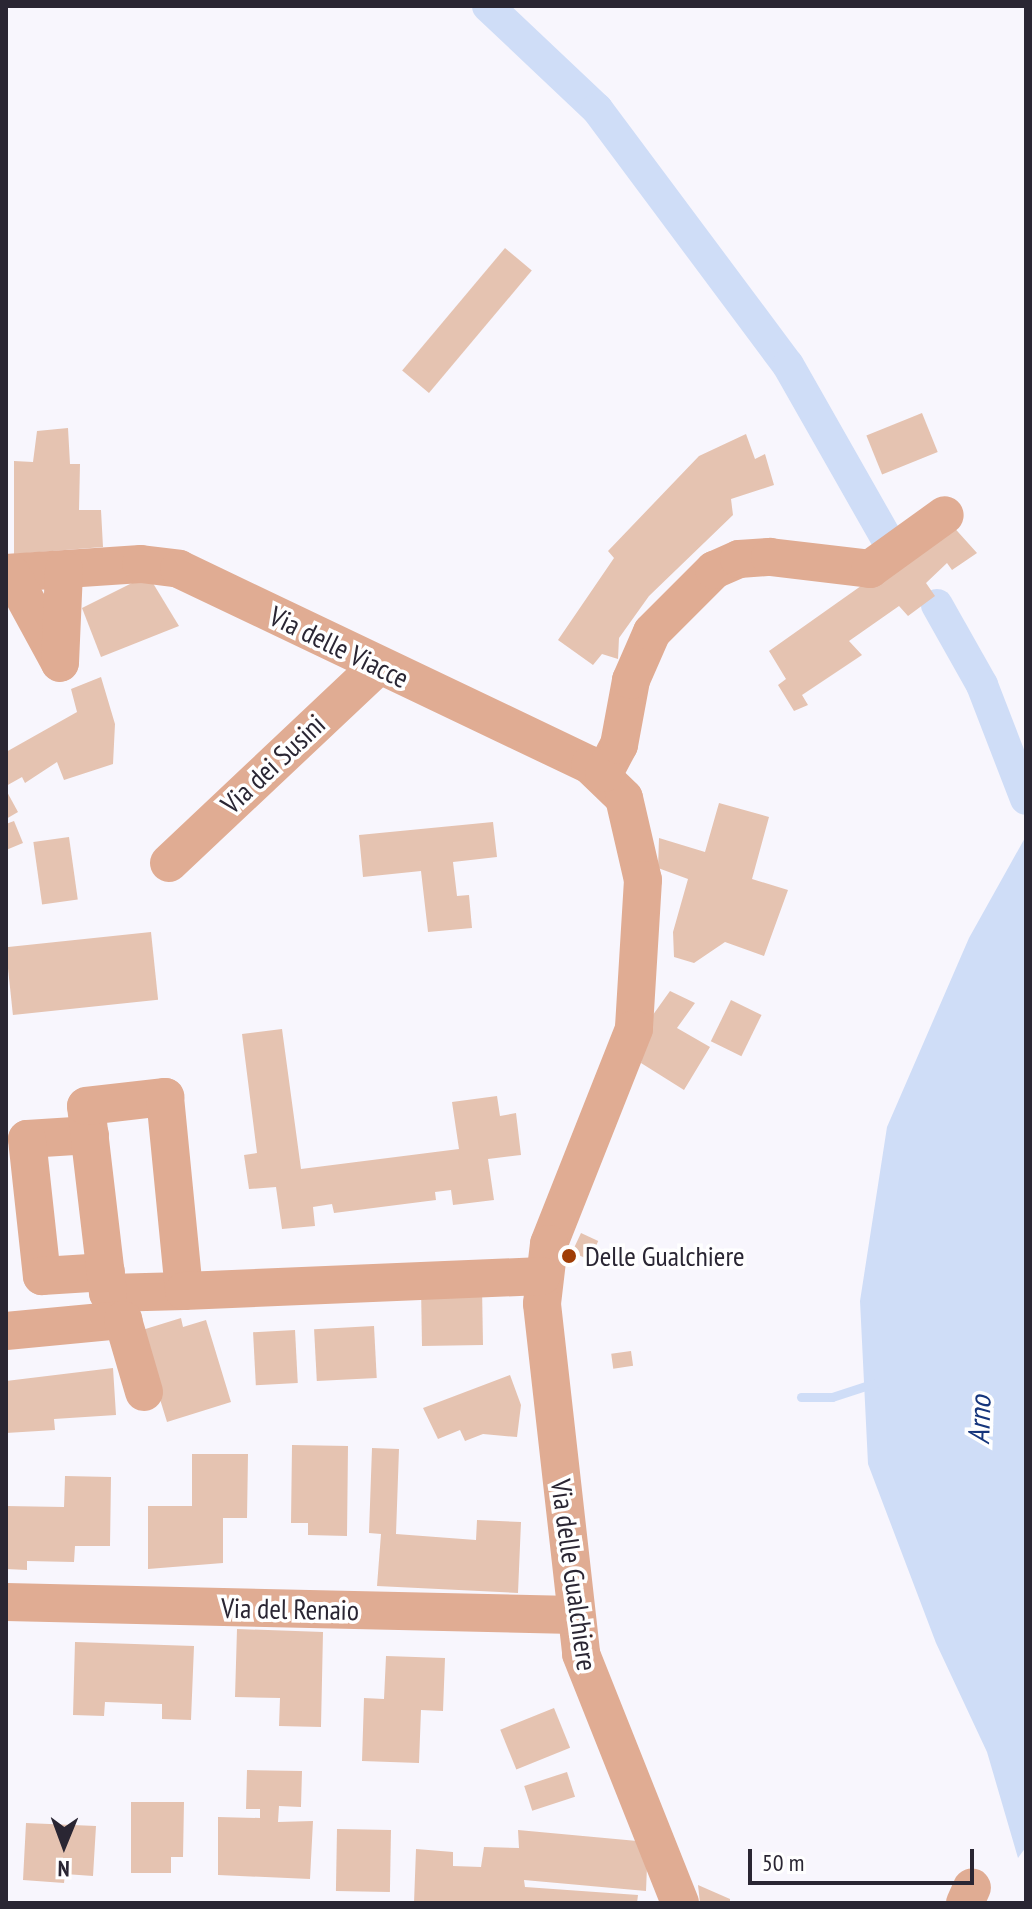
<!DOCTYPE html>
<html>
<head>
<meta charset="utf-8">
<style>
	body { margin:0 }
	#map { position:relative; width:1032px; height:1909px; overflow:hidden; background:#f8f6fd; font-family:"PT Sans Narrow",sans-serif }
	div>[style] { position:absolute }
	.water>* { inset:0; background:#cfddf7 }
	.stream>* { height:9px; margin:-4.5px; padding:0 4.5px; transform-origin:4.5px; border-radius:4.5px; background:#cfddf7 }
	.canal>* { height:32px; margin:-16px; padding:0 16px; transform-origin:16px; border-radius:16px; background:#cfddf7 }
	.building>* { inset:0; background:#e5c3b1; transform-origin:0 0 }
	.minor>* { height:38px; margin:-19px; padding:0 19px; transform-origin:19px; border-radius:19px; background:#e0ac93 }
	.dots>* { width:22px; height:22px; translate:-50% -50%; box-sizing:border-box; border:4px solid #fff; border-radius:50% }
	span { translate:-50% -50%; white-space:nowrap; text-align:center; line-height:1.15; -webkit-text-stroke:7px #fff; paint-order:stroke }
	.street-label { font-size:28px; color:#2a2633 }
	.poi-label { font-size:28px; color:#2a2633 }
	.left { translate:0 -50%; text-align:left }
	.water-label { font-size:30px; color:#15357c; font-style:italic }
	.frame { position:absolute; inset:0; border:8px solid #2a2633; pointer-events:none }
	.north { position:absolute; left:24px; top:1805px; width:80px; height:80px; -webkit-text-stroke:6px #fff; paint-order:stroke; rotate:181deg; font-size:22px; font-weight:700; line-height:32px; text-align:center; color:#2a2633 }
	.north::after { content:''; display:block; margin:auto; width:28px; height:36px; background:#2a2633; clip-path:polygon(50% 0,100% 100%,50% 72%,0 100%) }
	.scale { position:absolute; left:748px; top:1849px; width:226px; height:36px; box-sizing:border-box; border:4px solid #2a2633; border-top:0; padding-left:10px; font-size:24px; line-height:28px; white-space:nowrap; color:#2a2633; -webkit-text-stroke:6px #fff; paint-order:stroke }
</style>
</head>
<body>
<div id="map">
	<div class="water">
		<div style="clip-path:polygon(1026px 836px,1026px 1847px,1018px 1858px,987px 1752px,936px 1643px,868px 1464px,860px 1301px,887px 1127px,969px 938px)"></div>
	</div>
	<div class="stream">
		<div style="left:801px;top:1397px;width:31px"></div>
		<div style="left:832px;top:1397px;width:45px;rotate:-18deg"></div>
	</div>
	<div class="canal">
		<div style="left:488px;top:6px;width:150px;rotate:43.4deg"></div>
		<div style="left:597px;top:109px;width:319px;rotate:53.3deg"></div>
		<div style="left:788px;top:365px;width:200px;rotate:60.4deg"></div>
		<div style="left:937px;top:605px;width:92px;rotate:60.6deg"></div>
		<div style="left:982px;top:685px;width:122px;rotate:68.9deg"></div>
	</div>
	<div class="building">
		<div style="left:505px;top:248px;width:35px;height:160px;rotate:40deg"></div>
		<div style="left:922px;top:413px;width:42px;height:60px;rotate:68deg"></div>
		<div style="clip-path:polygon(68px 428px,70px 464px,80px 464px,79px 510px,101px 510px,103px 547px,14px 554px,14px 461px,33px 462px,37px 431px)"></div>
		<div style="clip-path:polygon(746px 434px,755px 459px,765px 454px,774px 485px,731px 499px,733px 515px,649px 596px,619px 638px,618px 659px,602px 654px,593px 665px,558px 640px,614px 558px,608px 551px,699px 456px)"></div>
		<div style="clip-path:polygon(950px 523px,977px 553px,952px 570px,947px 563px,926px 583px,935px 596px,908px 616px,899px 606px,849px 641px,862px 655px,802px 695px,808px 705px,794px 711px,778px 685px,786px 679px,769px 651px)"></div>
		<div style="clip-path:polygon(148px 575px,179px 626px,101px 657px,82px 608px)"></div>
		<div style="clip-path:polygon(101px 677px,115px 724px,113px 764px,64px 780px,57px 762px,25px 783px,22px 777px,6px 786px,6px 752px,77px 712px,71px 689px)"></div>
		<div style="clip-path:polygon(6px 790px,18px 812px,6px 819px)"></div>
		<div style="clip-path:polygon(719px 803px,769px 817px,752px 879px,788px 890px,764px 956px,725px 942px,694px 963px,674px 957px,673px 932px,688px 879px,658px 868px,659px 838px,705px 852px)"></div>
		<div style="clip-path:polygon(14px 821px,23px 843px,6px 850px,6px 824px)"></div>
		<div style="clip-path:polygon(493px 822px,497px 857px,453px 862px,457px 896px,469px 895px,472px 928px,428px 932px,421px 871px,363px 877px,359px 835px)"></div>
		<div style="left:69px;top:837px;width:63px;height:36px;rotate:82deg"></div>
		<div style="left:151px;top:932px;width:68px;height:146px;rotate:84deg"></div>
		<div style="clip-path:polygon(670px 991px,695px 1003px,677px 1028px,710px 1047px,684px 1090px,641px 1063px,650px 1019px)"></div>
		<div style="left:731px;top:1000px;width:34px;height:46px;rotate:26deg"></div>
		<div style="clip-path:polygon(282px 1029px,301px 1169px,459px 1149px,452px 1102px,497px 1096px,500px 1116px,516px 1113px,521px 1155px,488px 1159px,494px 1200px,453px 1205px,451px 1190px,435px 1192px,436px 1200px,334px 1213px,332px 1204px,313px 1207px,315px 1226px,282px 1229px,276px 1187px,249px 1189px,244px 1155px,257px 1153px,242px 1034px)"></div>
		<div style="left:581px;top:1233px;width:19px;height:21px;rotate:25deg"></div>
		<div style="left:482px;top:1287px;width:58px;height:61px;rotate:89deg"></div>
		<div style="clip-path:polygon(181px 1318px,183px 1327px,206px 1320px,231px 1402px,167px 1422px,139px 1331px)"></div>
		<div style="left:374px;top:1326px;width:52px;height:60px;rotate:87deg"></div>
		<div style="left:295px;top:1330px;width:53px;height:42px;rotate:87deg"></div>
		<div style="left:631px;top:1351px;width:15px;height:20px;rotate:82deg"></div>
		<div style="clip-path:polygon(113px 1368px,116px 1415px,54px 1419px,55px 1430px,6px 1433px,6px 1381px)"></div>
		<div style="clip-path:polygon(510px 1375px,521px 1405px,517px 1437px,483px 1434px,465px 1441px,460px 1430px,438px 1439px,423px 1408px)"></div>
		<div style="clip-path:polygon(292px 1445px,348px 1446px,347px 1536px,308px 1535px,308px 1523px,291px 1523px)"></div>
		<div style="clip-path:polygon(372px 1448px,399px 1449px,396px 1534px,476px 1540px,477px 1520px,521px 1522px,518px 1593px,377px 1586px,381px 1534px,369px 1533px)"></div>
		<div style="clip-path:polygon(192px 1454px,248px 1454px,247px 1518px,223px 1518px,223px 1563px,148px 1569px,148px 1506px,192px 1506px)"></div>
		<div style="clip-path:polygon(65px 1476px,111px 1477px,110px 1546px,75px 1546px,74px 1562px,27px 1561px,27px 1570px,6px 1569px,6px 1506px,64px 1507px)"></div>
		<div style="clip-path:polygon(237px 1629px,323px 1632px,321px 1727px,279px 1726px,280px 1698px,235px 1697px)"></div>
		<div style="clip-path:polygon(75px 1642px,194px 1646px,191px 1720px,162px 1719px,162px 1704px,105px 1702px,104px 1716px,73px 1715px)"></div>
		<div style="clip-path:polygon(386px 1656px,445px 1658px,443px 1711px,421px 1710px,419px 1763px,362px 1761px,364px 1698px,384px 1699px)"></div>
		<div style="left:554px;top:1708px;width:43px;height:58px;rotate:68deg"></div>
		<div style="clip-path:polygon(247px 1770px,302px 1771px,301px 1807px,279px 1806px,278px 1822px,313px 1821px,310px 1879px,218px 1875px,218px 1817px,260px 1818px,260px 1809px,246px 1809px)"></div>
		<div style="left:567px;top:1772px;width:26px;height:45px;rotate:72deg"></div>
		<div style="clip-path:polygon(131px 1802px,184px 1802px,183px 1857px,171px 1857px,171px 1873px,131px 1873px)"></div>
		<div style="clip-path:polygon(26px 1823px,96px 1826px,93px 1876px,65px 1874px,64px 1883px,23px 1880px)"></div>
		<div style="left:337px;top:1829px;width:54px;height:62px;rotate:1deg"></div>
		<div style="clip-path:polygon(518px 1830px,648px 1842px,646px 1891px,524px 1880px,525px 1887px,638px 1895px,637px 1903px,414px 1903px,416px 1849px,453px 1852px,453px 1866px,481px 1867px,484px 1847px,519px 1848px)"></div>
		<div style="clip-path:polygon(698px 1885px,730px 1899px,730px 1903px,700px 1903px)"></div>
	</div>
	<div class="minor">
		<div style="left:6px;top:573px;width:135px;rotate:-3.8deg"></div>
		<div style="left:141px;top:564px;width:38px;rotate:7deg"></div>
		<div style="left:179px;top:569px;width:455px;rotate:25.5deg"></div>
		<div style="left:590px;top:765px;width:47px;rotate:44.1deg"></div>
		<div style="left:624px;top:798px;width:84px;rotate:77deg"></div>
		<div style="left:643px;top:880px;width:149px;rotate:93.5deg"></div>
		<div style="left:634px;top:1029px;width:231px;rotate:111.6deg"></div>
		<div style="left:549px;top:1244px;width:60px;rotate:96.7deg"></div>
		<div style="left:542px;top:1304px;width:352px;rotate:83.6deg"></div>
		<div style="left:581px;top:1654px;width:268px;rotate:68.3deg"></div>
		<div style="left:11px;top:573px;width:102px;rotate:61.4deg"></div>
		<div style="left:60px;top:663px;width:93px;rotate:-87.5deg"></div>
		<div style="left:604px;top:773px;width:32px;rotate:-62deg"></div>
		<div style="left:619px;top:745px;width:66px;rotate:-79.5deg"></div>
		<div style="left:631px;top:680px;width:52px;rotate:-66.4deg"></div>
		<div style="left:652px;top:632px;width:88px;rotate:-45deg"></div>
		<div style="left:714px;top:570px;width:27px;rotate:-24deg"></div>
		<div style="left:739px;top:559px;width:31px;rotate:-4deg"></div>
		<div style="left:770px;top:557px;width:101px;rotate:6.8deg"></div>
		<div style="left:870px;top:569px;width:92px;rotate:-35.8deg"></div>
		<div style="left:169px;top:863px;width:287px;rotate:-43.3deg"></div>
		<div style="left:90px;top:1135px;width:63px;rotate:176.4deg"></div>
		<div style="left:27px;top:1139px;width:138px;rotate:83.8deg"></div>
		<div style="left:42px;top:1276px;width:64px;rotate:-3.6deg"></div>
		<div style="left:184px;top:1291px;width:76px;rotate:178.5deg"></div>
		<div style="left:108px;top:1293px;width:188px;rotate:-96.7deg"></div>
		<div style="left:86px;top:1106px;width:80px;rotate:-6.5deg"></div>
		<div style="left:165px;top:1097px;width:195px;rotate:84.4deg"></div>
		<div style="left:184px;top:1291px;width:358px;rotate:-2.4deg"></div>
		<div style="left:6px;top:1331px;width:118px;rotate:-5.4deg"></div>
		<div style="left:123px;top:1320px;width:75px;rotate:73.7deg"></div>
		<div style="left:6px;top:1602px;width:568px;rotate:1.31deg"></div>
		<div style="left:965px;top:1903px;width:17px;rotate:-66deg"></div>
	</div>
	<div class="dots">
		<div style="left:569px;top:1256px;background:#a03d06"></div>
	</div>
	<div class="street-label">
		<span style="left:339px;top:647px;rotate:26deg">Via delle Viacce</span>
		<span style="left:273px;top:764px;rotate:-43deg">Via dei Susini</span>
		<span style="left:574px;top:1575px;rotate:82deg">Via delle Gualchiere</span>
		<span style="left:290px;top:1609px;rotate:1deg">Via del Renaio</span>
	</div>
	<div class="poi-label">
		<span class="left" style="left:585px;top:1256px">Delle Gualchiere</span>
	</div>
	<div class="water-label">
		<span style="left:979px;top:1420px;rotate:-88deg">Arno</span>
	</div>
	<div class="frame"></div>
	<div class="north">N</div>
	<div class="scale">50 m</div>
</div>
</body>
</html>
